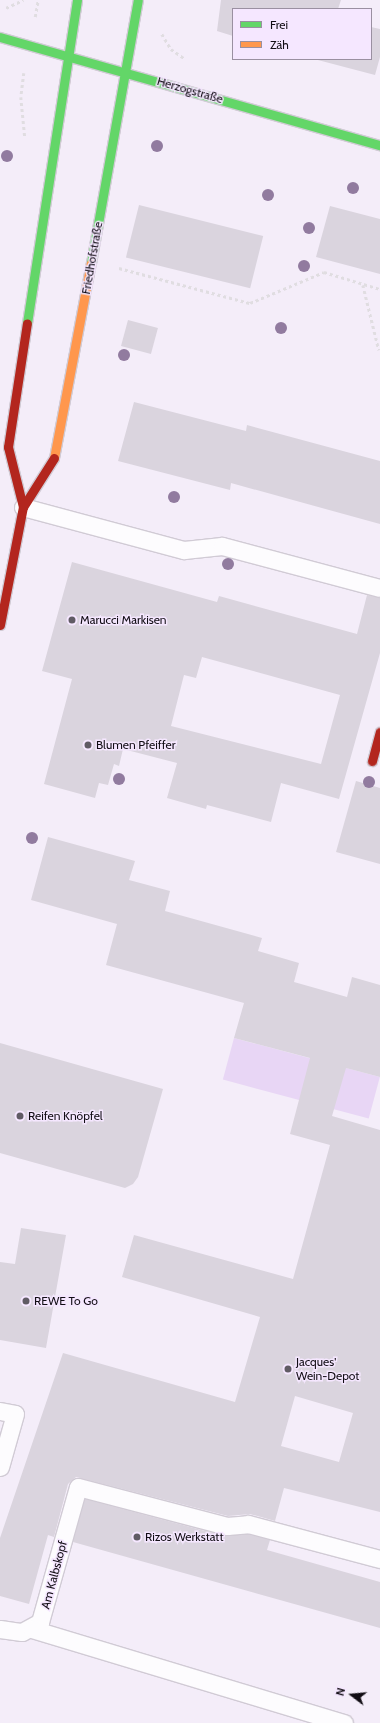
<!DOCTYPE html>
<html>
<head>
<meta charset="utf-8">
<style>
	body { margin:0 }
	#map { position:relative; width:380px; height:1723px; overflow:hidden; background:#f4edf9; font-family:Cabin,sans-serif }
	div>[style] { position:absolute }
	.green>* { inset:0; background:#e8d6f5; transform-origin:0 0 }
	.building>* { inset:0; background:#dad4de; transform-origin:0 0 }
	.path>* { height:2.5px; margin-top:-1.25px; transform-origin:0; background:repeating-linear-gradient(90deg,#e0dde1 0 3px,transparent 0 6px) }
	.roads { filter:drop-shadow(1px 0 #d1cbd5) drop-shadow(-1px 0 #d1cbd5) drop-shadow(0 1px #d1cbd5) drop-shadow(0 -1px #d1cbd5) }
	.lane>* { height:17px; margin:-8.5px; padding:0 8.5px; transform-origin:8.5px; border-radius:8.5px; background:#fdfcfe }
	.fast>* { height:9px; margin:-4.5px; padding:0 4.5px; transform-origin:4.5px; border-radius:4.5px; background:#63d668 }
	.slow>* { height:9px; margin:-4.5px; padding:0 4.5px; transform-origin:4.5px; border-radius:4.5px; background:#ff974d }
	.jam>* { height:9px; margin:-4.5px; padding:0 4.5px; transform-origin:4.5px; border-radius:4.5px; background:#b3261e }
	.trees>* { width:12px; height:12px; margin:-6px; border-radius:50%; background:#917b9f }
	.dots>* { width:11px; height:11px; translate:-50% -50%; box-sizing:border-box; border:2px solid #f5e7ff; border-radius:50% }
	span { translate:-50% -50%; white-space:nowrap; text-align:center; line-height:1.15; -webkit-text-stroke:3px #f5e7ff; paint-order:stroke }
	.street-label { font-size:12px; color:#110d14 }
	.poi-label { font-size:12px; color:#110d14 }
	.left { translate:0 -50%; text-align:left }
	.legend { position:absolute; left:232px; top:8px; width:140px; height:52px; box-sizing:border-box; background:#f5e7ff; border:1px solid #9a90a1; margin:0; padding:5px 7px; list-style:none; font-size:12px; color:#110d14 }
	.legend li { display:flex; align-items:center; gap:8px; height:20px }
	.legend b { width:20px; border:1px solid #9a90a1 }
	.north { position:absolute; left:332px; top:1675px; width:40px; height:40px; -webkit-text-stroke:3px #f5e7ff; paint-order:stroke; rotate:286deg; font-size:11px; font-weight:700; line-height:16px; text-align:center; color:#110d14 }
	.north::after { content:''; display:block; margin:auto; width:14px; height:18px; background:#110d14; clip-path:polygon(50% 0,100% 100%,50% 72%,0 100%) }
</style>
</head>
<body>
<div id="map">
	<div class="green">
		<div style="left:234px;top:1038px;width:151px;height:43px;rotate:15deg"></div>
	</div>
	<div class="building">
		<div style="clip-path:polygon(221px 0,341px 0,338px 9px,233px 9px,233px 36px,217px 31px)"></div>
		<div style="clip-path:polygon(371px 27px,380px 29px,380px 57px,375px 75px,314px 59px,371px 59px)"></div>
		<div style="left:139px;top:205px;width:128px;height:54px;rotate:14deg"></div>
		<div style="clip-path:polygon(330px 206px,380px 219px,380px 274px,316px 257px)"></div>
		<div style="left:128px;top:320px;width:31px;height:27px;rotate:15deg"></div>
		<div style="clip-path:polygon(134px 402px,246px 431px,247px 425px,380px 461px,380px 524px,231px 483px,230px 490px,118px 461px)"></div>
		<div style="clip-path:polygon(evenodd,72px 562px,217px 602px,219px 596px,357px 634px,367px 595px,380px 598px,380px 653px,339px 799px,281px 783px,271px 822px,207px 805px,206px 809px,167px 798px,177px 763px,123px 749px,119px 766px,114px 764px,108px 785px,99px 783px,95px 798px,44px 784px,72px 679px,42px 671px,72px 562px,202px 657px,340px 695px,321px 764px,171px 726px,184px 675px,196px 678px,202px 657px)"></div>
		<div style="clip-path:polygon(356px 781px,380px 788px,380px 864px,336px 852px)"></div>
		<div style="clip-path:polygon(evenodd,48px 837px,135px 861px,129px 880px,170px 891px,165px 911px,262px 938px,258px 951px,299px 963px,294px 982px,347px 997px,352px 977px,380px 985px,380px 1077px,346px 1068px,332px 1116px,380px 1130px,380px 1512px,284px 1488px,275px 1521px,250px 1514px,228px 1516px,76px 1477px,68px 1484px,54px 1537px,48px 1535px,29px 1604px,0 1596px,0 1538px,63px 1353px,235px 1402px,260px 1317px,122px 1277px,134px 1235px,293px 1279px,330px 1145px,290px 1134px,310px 1058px,234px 1038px,244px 1003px,106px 965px,117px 924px,31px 900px,48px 837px,295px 1396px,353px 1413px,339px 1462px,281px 1446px,295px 1396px)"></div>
		<div style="clip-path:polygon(0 1043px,163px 1089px,138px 1177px,133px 1184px,125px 1188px,0 1153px)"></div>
		<div style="clip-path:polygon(21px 1228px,66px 1235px,46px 1348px,0 1340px,0 1262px,15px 1264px)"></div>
		<div style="clip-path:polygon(85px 1499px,224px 1536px,247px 1534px,270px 1540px,267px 1550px,380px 1582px,380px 1628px,73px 1542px)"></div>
	</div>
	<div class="path">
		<div style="left:6px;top:8px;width:19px;rotate:-25deg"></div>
		<div style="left:35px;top:17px;width:17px;rotate:-80deg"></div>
		<div style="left:162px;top:34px;width:17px;rotate:59deg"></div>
		<div style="left:171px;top:49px;width:16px;rotate:35deg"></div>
		<div style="left:24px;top:73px;width:24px;rotate:97deg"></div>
		<div style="left:21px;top:97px;width:41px;rotate:84.4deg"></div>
		<div style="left:119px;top:268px;width:136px;rotate:15deg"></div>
		<div style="left:250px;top:303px;width:80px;rotate:-22.7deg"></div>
		<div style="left:324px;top:272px;width:59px;rotate:16.9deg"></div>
		<div style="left:363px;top:285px;width:67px;rotate:76.2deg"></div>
	</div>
	<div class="roads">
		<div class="lane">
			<div style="left:23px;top:507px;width:167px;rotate:15deg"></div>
			<div style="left:184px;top:550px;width:38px;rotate:-6deg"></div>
			<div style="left:222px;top:546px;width:163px;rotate:14.9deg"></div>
			<div style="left:0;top:1411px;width:15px;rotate:11deg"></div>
			<div style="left:15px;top:1414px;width:55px;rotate:105.8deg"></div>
			<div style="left:0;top:1629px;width:22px;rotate:8deg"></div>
			<div style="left:22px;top:1632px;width:21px;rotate:-29deg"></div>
			<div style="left:40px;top:1622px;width:140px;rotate:-74.3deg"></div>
			<div style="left:78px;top:1487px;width:154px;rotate:14.7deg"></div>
			<div style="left:227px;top:1526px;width:21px;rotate:-5deg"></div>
			<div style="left:248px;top:1524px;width:137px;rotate:14.9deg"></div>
			<div style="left:32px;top:1629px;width:326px;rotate:16.8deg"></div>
		</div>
		<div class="fast">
			<div style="left:0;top:37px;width:395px;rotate:15.9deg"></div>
			<div style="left:91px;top:263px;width:267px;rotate:-79.9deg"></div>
			<div style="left:27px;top:323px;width:327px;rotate:-81.2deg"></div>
		</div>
		<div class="slow">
			<div style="left:54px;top:458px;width:198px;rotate:-79.3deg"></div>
		</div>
		<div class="jam">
			<div style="left:23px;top:507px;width:62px;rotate:-104deg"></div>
			<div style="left:8px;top:447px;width:125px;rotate:-81.3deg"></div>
			<div style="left:0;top:625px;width:120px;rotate:-79deg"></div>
			<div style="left:23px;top:507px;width:58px;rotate:-57.7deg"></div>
			<div style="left:372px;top:761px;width:30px;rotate:-75deg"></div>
		</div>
	</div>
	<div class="trees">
		<div style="left:157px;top:146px"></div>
		<div style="left:7px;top:156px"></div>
		<div style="left:353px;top:188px"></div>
		<div style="left:268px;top:195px"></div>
		<div style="left:309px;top:228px"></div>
		<div style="left:304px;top:266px"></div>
		<div style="left:281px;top:328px"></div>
		<div style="left:124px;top:355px"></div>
		<div style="left:174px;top:497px"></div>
		<div style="left:228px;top:564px"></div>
		<div style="left:119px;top:779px"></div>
		<div style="left:369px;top:782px"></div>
		<div style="left:32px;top:838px"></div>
	</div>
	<div class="dots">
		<div style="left:72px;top:620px;background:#605b64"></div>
		<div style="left:88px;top:745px;background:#605b64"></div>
		<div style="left:20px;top:1116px;background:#605b64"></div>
		<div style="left:26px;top:1301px;background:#605b64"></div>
		<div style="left:288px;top:1369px;background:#605b64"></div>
		<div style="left:137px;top:1537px;background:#605b64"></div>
	</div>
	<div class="street-label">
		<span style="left:190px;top:90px;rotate:16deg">Herzogstraße</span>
		<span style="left:92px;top:258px;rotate:-80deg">Friedhofstraße</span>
		<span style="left:54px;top:1575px;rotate:-75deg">Am Kalbskopf</span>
	</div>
	<div class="poi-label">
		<span class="left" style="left:80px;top:620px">Marucci Markisen</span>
		<span class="left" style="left:96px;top:745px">Blumen Pfeiffer</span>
		<span class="left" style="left:28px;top:1116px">Reifen Knöpfel</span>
		<span class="left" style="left:34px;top:1301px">REWE To Go</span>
		<span class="left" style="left:296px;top:1369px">Jacques'<br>Wein-Depot</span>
		<span class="left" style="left:145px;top:1537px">Rizos Werkstatt</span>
	</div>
	<ul class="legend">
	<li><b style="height:5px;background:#63d668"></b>Frei</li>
	<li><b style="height:5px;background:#ff974d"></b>Zäh</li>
	</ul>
	<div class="north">N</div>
</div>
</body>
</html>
